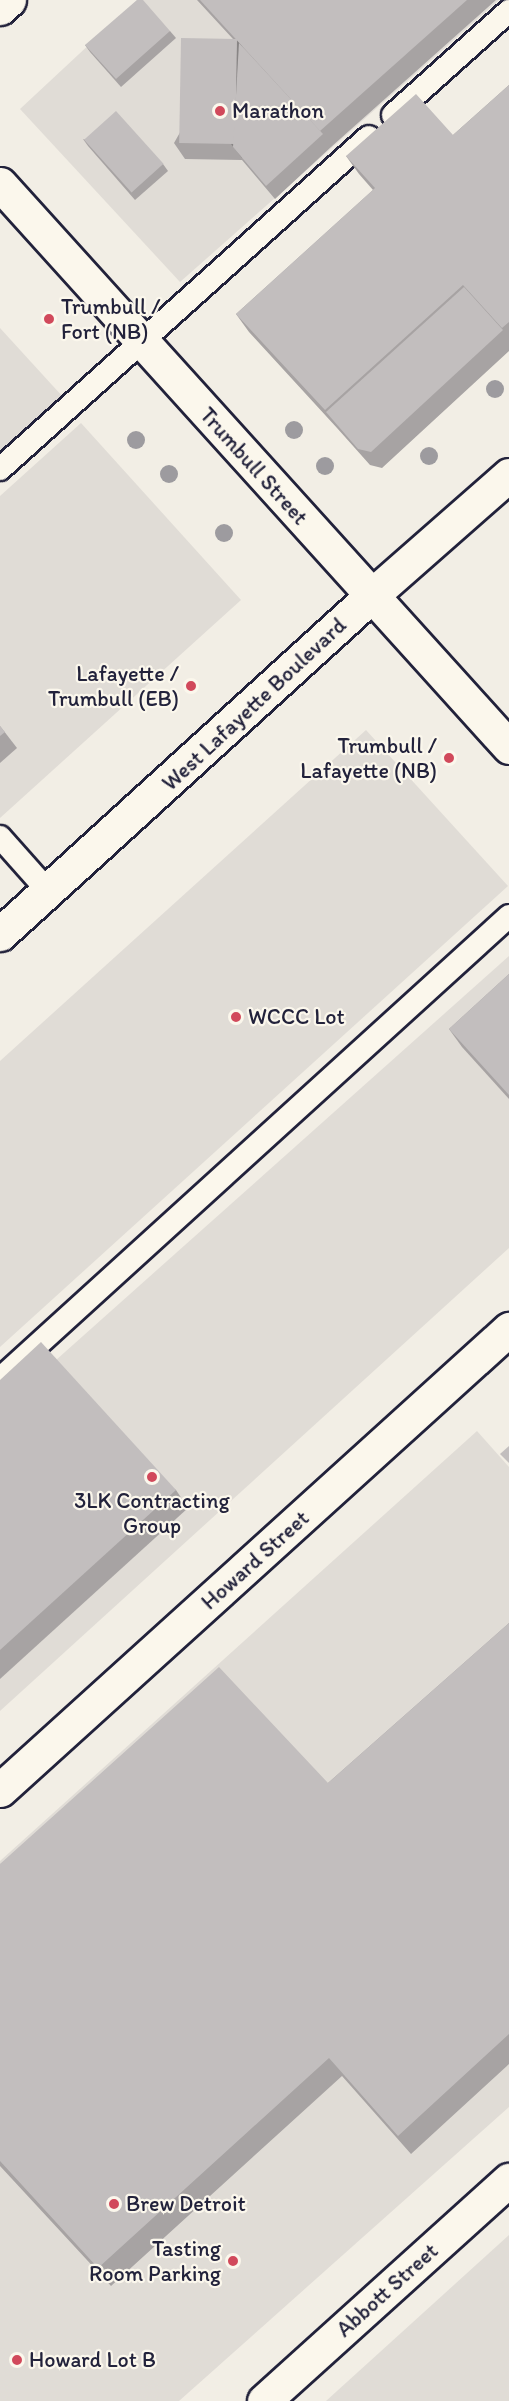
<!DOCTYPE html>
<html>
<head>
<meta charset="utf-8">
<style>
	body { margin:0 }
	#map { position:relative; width:509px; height:2401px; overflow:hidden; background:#f2eee5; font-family:Itim,sans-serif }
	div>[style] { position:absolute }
	.built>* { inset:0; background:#e0dcd6 }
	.roads { filter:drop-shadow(2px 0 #22223b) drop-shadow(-2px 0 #22223b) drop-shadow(0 2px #22223b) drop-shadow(0 -2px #22223b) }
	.service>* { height:22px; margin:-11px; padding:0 11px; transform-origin:11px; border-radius:11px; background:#fbf7ec }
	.minor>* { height:33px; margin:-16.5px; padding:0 16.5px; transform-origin:16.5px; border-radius:16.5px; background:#fbf7ec }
	.tertiary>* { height:33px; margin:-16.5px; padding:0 16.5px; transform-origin:16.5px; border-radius:16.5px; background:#fbf7ec }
	.primary>* { height:33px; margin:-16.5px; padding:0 16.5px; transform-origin:16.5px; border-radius:16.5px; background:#fbf7ec }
	.trees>* { width:18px; height:18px; margin:-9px; border-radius:50%; background:#9d9b9f }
	.wall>* { inset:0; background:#a7a3a3 }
	.shaded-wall>* { inset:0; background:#888585 }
	.building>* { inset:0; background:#c2bebe; transform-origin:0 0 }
	.dots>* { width:16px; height:16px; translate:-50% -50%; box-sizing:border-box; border:3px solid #fbf7ec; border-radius:50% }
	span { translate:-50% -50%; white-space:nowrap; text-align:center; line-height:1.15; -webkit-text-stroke:4.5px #fbf7ec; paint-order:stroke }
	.poi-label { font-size:22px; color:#22223b }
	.left { translate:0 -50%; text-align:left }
	.right { translate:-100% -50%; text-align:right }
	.street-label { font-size:22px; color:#22223b }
</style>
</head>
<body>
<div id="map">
	<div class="built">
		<div style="clip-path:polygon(137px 0,499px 0,180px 282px,20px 109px)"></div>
		<div style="clip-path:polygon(0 328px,63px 397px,0 455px)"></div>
		<div style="clip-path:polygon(81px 423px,241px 600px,0 818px,0 496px)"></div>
		<div style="clip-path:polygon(366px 730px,508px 886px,0 1347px,0 1061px)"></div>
		<div style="clip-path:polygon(509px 956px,509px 1248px,0 1711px,0 1410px)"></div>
		<div style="clip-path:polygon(477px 1431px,509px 1467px,509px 2107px,179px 2401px,0 2401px,0 1861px)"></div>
		<div style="clip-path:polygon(509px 2235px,509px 2401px,326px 2401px)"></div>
	</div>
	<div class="roads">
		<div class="service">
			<div style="left:393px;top:115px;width:156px;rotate:-41.9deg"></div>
			<div style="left:0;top:469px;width:496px;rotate:-42deg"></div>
			<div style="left:0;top:837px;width:72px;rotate:48.4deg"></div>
			<div style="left:0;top:1379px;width:688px;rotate:-42.29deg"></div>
		</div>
		<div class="minor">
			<div style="left:0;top:934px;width:500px;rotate:-42.33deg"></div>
			<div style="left:370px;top:597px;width:185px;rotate:-41.3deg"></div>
			<div style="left:0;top:1790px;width:687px;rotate:-42.17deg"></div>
			<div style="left:264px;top:2401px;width:330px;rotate:-42.1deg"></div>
		</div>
		<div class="tertiary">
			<div style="left:0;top:184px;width:759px;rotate:47.88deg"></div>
		</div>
		<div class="primary">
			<div style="left:0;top:8px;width:12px;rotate:-42deg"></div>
		</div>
	</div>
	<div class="trees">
		<div style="left:495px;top:389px"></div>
		<div style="left:294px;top:430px"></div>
		<div style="left:136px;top:440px"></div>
		<div style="left:429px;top:456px"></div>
		<div style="left:325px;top:466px"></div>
		<div style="left:169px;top:474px"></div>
		<div style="left:224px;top:533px"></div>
	</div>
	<div class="wall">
		<div style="clip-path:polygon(197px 0,496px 0,331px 147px,275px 199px,242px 160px,185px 159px,174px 143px,233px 39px)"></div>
		<div style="clip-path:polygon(170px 31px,176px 38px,121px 87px,90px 52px,85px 45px)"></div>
		<div style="clip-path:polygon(509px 85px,509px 351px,382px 468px,370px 465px,337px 428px,249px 332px,236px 314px,373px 190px,359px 174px,346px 156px,453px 135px)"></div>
		<div style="clip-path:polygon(83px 139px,163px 164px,168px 171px,135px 200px,88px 146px)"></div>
		<div style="clip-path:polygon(0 726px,17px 748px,0 763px)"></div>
		<div style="clip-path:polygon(509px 974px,509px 1099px,462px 1047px,449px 1029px)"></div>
		<div style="clip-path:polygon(0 1380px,176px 1490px,188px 1508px,0 1679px)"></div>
		<div style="clip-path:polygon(509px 1623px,509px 2064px,411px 2154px,342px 2076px,111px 2286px,0 2166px,0 1864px,328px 1783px)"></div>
	</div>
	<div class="shaded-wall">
		<div style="clip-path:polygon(237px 39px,248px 55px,242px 158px,231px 144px)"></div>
	</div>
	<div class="building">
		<div style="clip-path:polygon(137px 0,143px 0,170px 31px,116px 79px,85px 45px)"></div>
		<div style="clip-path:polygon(200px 0,467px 0,320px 131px)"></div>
		<div style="left:181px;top:38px;width:56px;height:105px;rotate:1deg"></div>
		<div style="clip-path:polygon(239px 43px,323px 134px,266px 186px,233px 147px)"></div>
		<div style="clip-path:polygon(509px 85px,509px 322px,502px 328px,463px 285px,325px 410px,236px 314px,375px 188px,346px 156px,416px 94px,453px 135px)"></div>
		<div style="left:116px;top:111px;width:71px;height:43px;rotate:48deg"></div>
		<div style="clip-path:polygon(464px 287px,503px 330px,371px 452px,358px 449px,326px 412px)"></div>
		<div style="clip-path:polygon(0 726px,5px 732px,0 736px)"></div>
		<div style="clip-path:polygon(509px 974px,509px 1095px,449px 1029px)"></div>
		<div style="clip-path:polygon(41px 1342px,176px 1490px,0 1650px,0 1380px)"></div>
		<div style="clip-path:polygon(509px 1446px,509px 1463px,500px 1454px)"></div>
		<div style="clip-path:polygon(509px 1623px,509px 2034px,398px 2136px,329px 2058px,98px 2268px,0 2161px,0 1864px,219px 1667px,328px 1783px)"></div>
	</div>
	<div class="dots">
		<div style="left:220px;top:111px;background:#d1495b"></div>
		<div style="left:49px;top:319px;background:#d1495b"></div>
		<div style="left:191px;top:686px;background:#d1495b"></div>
		<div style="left:449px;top:758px;background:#d1495b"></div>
		<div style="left:236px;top:1017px;background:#d1495b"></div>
		<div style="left:152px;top:1477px;background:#d1495b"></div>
		<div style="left:114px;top:2204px;background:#d1495b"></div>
		<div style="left:233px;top:2261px;background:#d1495b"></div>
		<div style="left:17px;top:2360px;background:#d1495b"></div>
	</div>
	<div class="poi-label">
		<span class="left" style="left:232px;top:111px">Marathon</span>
		<span class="left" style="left:61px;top:319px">Trumbull /<br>Fort (NB)</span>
		<span class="right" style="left:179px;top:686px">Lafayette /<br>Trumbull (EB)</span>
		<span class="right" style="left:437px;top:758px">Trumbull /<br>Lafayette (NB)</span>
		<span class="left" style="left:248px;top:1017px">WCCC Lot</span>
		<span style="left:152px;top:1513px">3LK Contracting<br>Group</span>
		<span class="left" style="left:126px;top:2204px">Brew Detroit</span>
		<span class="right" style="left:221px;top:2261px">Tasting<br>Room Parking</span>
		<span class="left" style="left:29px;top:2360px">Howard Lot B</span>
	</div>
	<div class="street-label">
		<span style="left:254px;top:466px;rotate:48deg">Trumbull Street</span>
		<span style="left:254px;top:704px;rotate:-43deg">West Lafayette Boulevard</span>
		<span style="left:255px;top:1560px;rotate:-42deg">Howard Street</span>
		<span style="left:387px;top:2290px;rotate:-42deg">Abbott Street</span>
	</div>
</div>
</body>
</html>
